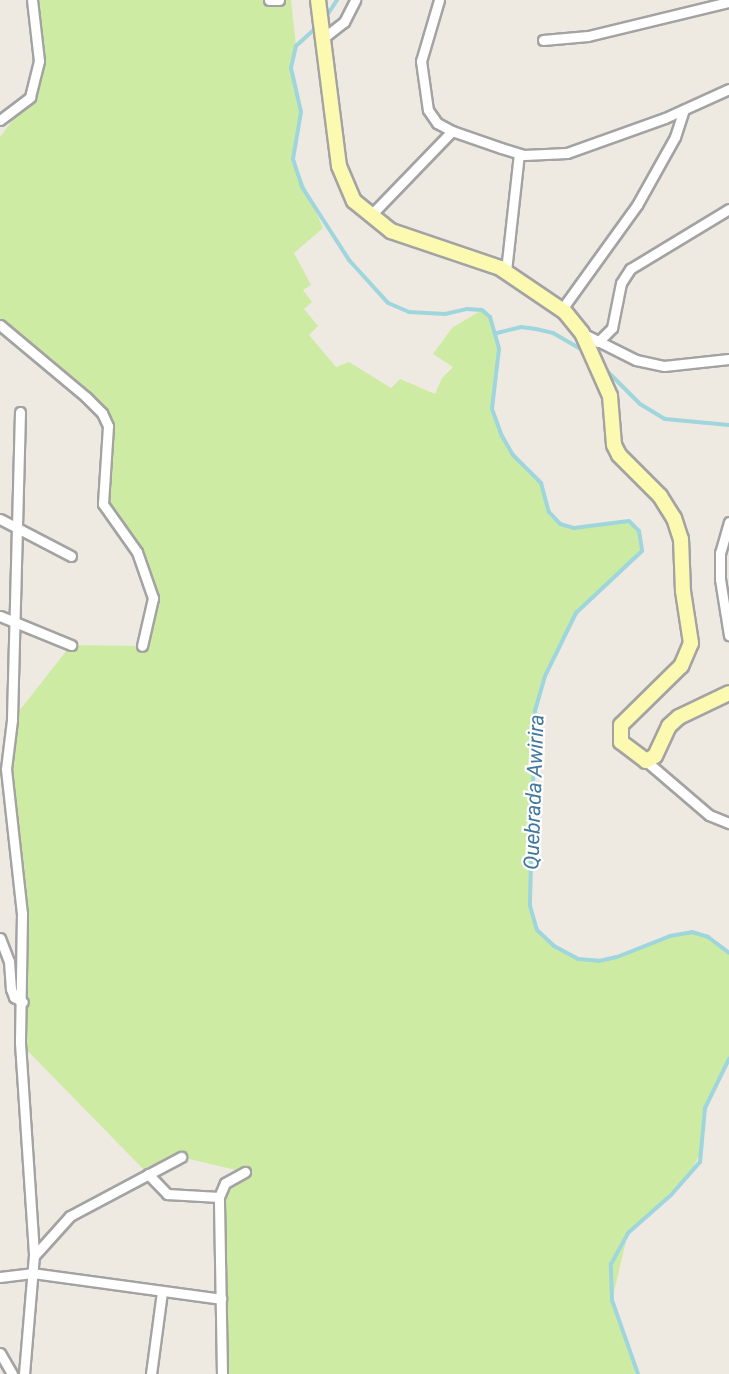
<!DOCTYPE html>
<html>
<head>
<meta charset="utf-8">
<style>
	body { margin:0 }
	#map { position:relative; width:729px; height:1374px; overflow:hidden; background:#eee9e1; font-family:Roboto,sans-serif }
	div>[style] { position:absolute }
	.grass>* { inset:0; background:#ceeba4 }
	.stream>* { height:4px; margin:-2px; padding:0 2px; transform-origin:2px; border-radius:2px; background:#9fd6de }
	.roads { filter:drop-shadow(2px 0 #a3a3a3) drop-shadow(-2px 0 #a3a3a3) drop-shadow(0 2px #a3a3a3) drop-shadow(0 -2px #a3a3a3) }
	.street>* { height:9px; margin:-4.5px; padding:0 4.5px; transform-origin:4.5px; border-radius:4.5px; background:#fff }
	.secondary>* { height:14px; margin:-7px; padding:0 7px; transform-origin:7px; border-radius:7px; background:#fcf9b1 }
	span { translate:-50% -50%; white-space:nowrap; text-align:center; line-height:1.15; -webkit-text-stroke:4.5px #fff; paint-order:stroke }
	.water-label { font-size:21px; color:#40789f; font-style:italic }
</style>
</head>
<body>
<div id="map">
	<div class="grass">
		<div style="clip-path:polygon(32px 0,291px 0,296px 46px,291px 68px,301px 112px,293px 159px,323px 228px,294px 253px,311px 285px,303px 290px,312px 302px,304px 309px,318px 326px,309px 335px,336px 367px,349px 362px,391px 388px,400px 379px,435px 394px,442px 378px,453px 367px,433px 354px,452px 328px,482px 310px,490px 317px,499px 349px,492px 410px,513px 455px,541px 483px,549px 512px,560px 524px,574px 528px,629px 521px,639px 531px,642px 551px,577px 613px,545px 676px,535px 710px,530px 870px,530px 906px,537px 930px,554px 946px,578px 959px,598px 961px,617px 957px,670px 936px,692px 932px,708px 937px,729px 953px,729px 1062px,705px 1108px,703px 1148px,687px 1179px,628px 1233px,612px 1300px,638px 1374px,222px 1374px,219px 1197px,225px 1183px,244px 1172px,181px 1157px,148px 1174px,20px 1043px,22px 913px,6px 769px,12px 720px,71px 645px,142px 646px,153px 598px,150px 581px,103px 504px,108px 426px,102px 413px,0 325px,0 137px,30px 97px,39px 61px)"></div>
	</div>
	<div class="stream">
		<div style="left:324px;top:20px;width:24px;rotate:-57deg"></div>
		<div style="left:317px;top:27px;width:28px;rotate:138deg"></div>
		<div style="left:296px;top:46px;width:23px;rotate:103deg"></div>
		<div style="left:291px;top:68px;width:45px;rotate:77.2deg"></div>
		<div style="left:301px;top:112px;width:48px;rotate:99.7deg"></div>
		<div style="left:293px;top:159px;width:29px;rotate:72deg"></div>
		<div style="left:302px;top:187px;width:87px;rotate:57.2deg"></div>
		<div style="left:349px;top:260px;width:58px;rotate:47.8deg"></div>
		<div style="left:388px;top:303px;width:23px;rotate:23deg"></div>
		<div style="left:409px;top:312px;width:36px;rotate:3deg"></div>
		<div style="left:445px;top:314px;width:23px;rotate:-13deg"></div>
		<div style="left:467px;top:309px;width:15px;rotate:4deg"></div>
		<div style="left:482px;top:310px;width:11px;rotate:41deg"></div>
		<div style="left:490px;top:317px;width:33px;rotate:74deg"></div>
		<div style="left:499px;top:349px;width:60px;rotate:96.7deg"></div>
		<div style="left:492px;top:409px;width:29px;rotate:70deg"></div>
		<div style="left:502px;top:436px;width:22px;rotate:60deg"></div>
		<div style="left:513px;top:455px;width:40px;rotate:45deg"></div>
		<div style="left:541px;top:483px;width:30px;rotate:75deg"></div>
		<div style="left:549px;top:512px;width:16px;rotate:47deg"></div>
		<div style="left:560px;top:524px;width:15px;rotate:16deg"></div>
		<div style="left:574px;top:528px;width:55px;rotate:-7.3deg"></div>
		<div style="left:629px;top:521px;width:14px;rotate:45deg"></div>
		<div style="left:639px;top:531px;width:20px;rotate:81deg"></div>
		<div style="left:642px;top:551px;width:91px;rotate:136.8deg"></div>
		<div style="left:576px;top:613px;width:70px;rotate:116.2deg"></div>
		<div style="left:545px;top:676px;width:35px;rotate:106deg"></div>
		<div style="left:535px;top:710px;width:196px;rotate:91.5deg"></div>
		<div style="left:530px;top:906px;width:25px;rotate:74deg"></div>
		<div style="left:537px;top:930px;width:23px;rotate:43deg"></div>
		<div style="left:554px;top:946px;width:27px;rotate:28deg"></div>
		<div style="left:578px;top:959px;width:21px;rotate:5deg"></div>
		<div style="left:599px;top:961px;width:18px;rotate:-13deg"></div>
		<div style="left:617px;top:957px;width:57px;rotate:-21.6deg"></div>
		<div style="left:670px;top:936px;width:22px;rotate:-10deg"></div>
		<div style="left:692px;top:932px;width:17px;rotate:17deg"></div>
		<div style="left:708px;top:937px;width:26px;rotate:37deg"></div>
		<div style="left:497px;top:333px;width:25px;rotate:-14deg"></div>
		<div style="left:521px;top:327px;width:15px;rotate:8deg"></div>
		<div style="left:536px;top:329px;width:17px;rotate:13deg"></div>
		<div style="left:553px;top:333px;width:38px;rotate:30deg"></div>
		<div style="left:603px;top:367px;width:52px;rotate:45deg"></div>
		<div style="left:640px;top:404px;width:29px;rotate:31deg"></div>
		<div style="left:665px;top:419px;width:64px;rotate:5.4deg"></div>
		<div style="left:638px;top:1374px;width:78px;rotate:-109.4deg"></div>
		<div style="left:612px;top:1300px;width:36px;rotate:-92deg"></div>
		<div style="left:611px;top:1264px;width:35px;rotate:-61deg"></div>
		<div style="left:628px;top:1233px;width:57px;rotate:-41.5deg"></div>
		<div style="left:671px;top:1195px;width:44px;rotate:-48.7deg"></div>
		<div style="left:700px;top:1162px;width:54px;rotate:-84.7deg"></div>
		<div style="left:705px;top:1108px;width:55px;rotate:-63.9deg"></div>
	</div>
	<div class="roads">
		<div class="street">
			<div style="left:269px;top:0;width:10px"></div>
			<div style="left:439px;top:0;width:64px;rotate:106.4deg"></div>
			<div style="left:421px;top:61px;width:49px;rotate:81.9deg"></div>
			<div style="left:428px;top:110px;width:16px;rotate:55deg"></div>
			<div style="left:437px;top:123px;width:17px;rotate:28deg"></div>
			<div style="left:452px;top:131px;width:52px;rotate:19.1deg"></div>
			<div style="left:501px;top:148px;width:24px;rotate:17deg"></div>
			<div style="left:524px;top:155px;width:43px;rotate:-2.7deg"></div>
			<div style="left:567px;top:153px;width:104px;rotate:-19.7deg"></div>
			<div style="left:665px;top:118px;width:70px;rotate:-24.4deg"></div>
			<div style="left:322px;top:39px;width:28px;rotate:-38deg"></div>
			<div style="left:344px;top:22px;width:25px;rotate:-63deg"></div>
			<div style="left:543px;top:40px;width:45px;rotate:-5.1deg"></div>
			<div style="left:588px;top:36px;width:145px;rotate:-13.6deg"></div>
			<div style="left:0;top:120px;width:38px;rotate:-37deg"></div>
			<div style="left:30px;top:97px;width:37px;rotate:-76deg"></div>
			<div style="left:39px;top:61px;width:61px;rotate:-96.5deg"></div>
			<div style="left:370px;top:216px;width:118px;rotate:-46deg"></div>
			<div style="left:506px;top:271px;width:118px;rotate:-83.7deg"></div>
			<div style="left:562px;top:309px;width:128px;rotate:-54.2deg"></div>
			<div style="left:637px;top:205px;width:78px;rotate:-60.8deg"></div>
			<div style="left:675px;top:137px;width:29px;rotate:-72deg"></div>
			<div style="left:0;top:325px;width:112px;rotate:39.9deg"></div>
			<div style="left:86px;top:397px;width:23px;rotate:45deg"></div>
			<div style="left:102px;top:413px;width:14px;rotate:65deg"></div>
			<div style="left:108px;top:426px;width:78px;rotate:93.7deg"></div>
			<div style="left:103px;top:504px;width:59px;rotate:54.7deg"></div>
			<div style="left:137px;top:552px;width:49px;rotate:70.8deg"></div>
			<div style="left:153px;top:598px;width:49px;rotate:102.9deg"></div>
			<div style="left:582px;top:333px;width:60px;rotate:26.6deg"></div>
			<div style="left:636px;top:360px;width:29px;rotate:12deg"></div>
			<div style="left:664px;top:366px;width:65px;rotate:-6.1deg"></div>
			<div style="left:598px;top:342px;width:20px;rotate:-45deg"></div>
			<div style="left:612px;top:328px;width:46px;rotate:-78.7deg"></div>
			<div style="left:621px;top:283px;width:17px;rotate:-57deg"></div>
			<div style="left:630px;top:269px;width:116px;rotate:-31.2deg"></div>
			<div style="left:20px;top:412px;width:308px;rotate:91.5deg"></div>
			<div style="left:12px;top:720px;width:49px;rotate:97deg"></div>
			<div style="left:6px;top:769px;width:145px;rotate:83.7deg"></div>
			<div style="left:22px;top:913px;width:130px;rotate:90.9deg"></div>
			<div style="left:20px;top:1043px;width:213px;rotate:86.2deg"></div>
			<div style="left:0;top:519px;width:80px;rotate:27.5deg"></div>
			<div style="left:729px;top:522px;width:32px;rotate:106deg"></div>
			<div style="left:720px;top:553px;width:26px;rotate:90deg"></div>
			<div style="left:720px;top:579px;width:57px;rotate:80.9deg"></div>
			<div style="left:0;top:616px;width:77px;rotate:22.2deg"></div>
			<div style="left:646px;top:761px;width:83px;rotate:40.6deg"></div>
			<div style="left:709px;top:815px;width:22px;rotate:22deg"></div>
			<div style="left:0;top:938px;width:25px;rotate:69deg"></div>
			<div style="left:9px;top:961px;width:28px;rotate:86deg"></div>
			<div style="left:11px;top:989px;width:9px;rotate:69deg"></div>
			<div style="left:14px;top:997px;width:10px;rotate:29deg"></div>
			<div style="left:148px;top:1174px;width:28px;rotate:46deg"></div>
			<div style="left:167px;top:1194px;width:52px;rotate:3.3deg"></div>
			<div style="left:0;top:1277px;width:32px;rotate:-7deg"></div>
			<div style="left:32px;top:1273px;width:191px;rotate:7.8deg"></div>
			<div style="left:0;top:1353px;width:24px;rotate:60deg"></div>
			<div style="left:24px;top:1374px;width:118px;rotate:-85.2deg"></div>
			<div style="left:34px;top:1256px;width:54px;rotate:-48deg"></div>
			<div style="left:70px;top:1216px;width:126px;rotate:-28deg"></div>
			<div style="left:151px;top:1374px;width:83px;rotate:-82.4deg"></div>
			<div style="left:222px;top:1374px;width:177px;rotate:-91deg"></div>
			<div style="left:219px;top:1197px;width:15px;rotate:-67deg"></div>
			<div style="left:225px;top:1183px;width:23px;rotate:-29deg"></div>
		</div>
		<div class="secondary">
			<div style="left:318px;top:0;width:167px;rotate:82.8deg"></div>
			<div style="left:339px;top:166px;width:38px;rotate:67deg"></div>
			<div style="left:354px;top:201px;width:48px;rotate:39deg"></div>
			<div style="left:391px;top:231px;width:115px;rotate:18.7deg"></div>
			<div style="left:500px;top:268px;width:78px;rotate:34.1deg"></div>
			<div style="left:565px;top:312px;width:27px;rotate:51deg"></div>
			<div style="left:582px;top:333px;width:69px;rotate:66deg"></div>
			<div style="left:610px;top:396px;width:49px;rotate:85.3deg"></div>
			<div style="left:614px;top:445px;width:11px;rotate:63deg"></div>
			<div style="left:619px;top:455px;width:58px;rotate:45deg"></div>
			<div style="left:660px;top:496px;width:26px;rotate:58deg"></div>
			<div style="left:674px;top:518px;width:22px;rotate:72deg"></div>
			<div style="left:681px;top:539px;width:52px;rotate:87.8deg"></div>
			<div style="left:683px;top:591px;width:53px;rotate:81.3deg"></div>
			<div style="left:691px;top:643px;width:25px;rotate:113deg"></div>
			<div style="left:681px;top:666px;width:84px;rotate:135.5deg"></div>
			<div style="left:621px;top:725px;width:17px;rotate:90deg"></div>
			<div style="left:621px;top:742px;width:31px;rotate:37deg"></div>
			<div style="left:646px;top:761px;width:10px;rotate:-29deg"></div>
			<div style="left:655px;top:756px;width:33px;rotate:-65deg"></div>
			<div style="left:669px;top:726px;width:13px;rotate:-42deg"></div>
			<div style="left:679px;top:717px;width:55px;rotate:-25.6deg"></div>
		</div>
	</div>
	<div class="water-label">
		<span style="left:534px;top:792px;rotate:-88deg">Quebrada Awirira</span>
	</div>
</div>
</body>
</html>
